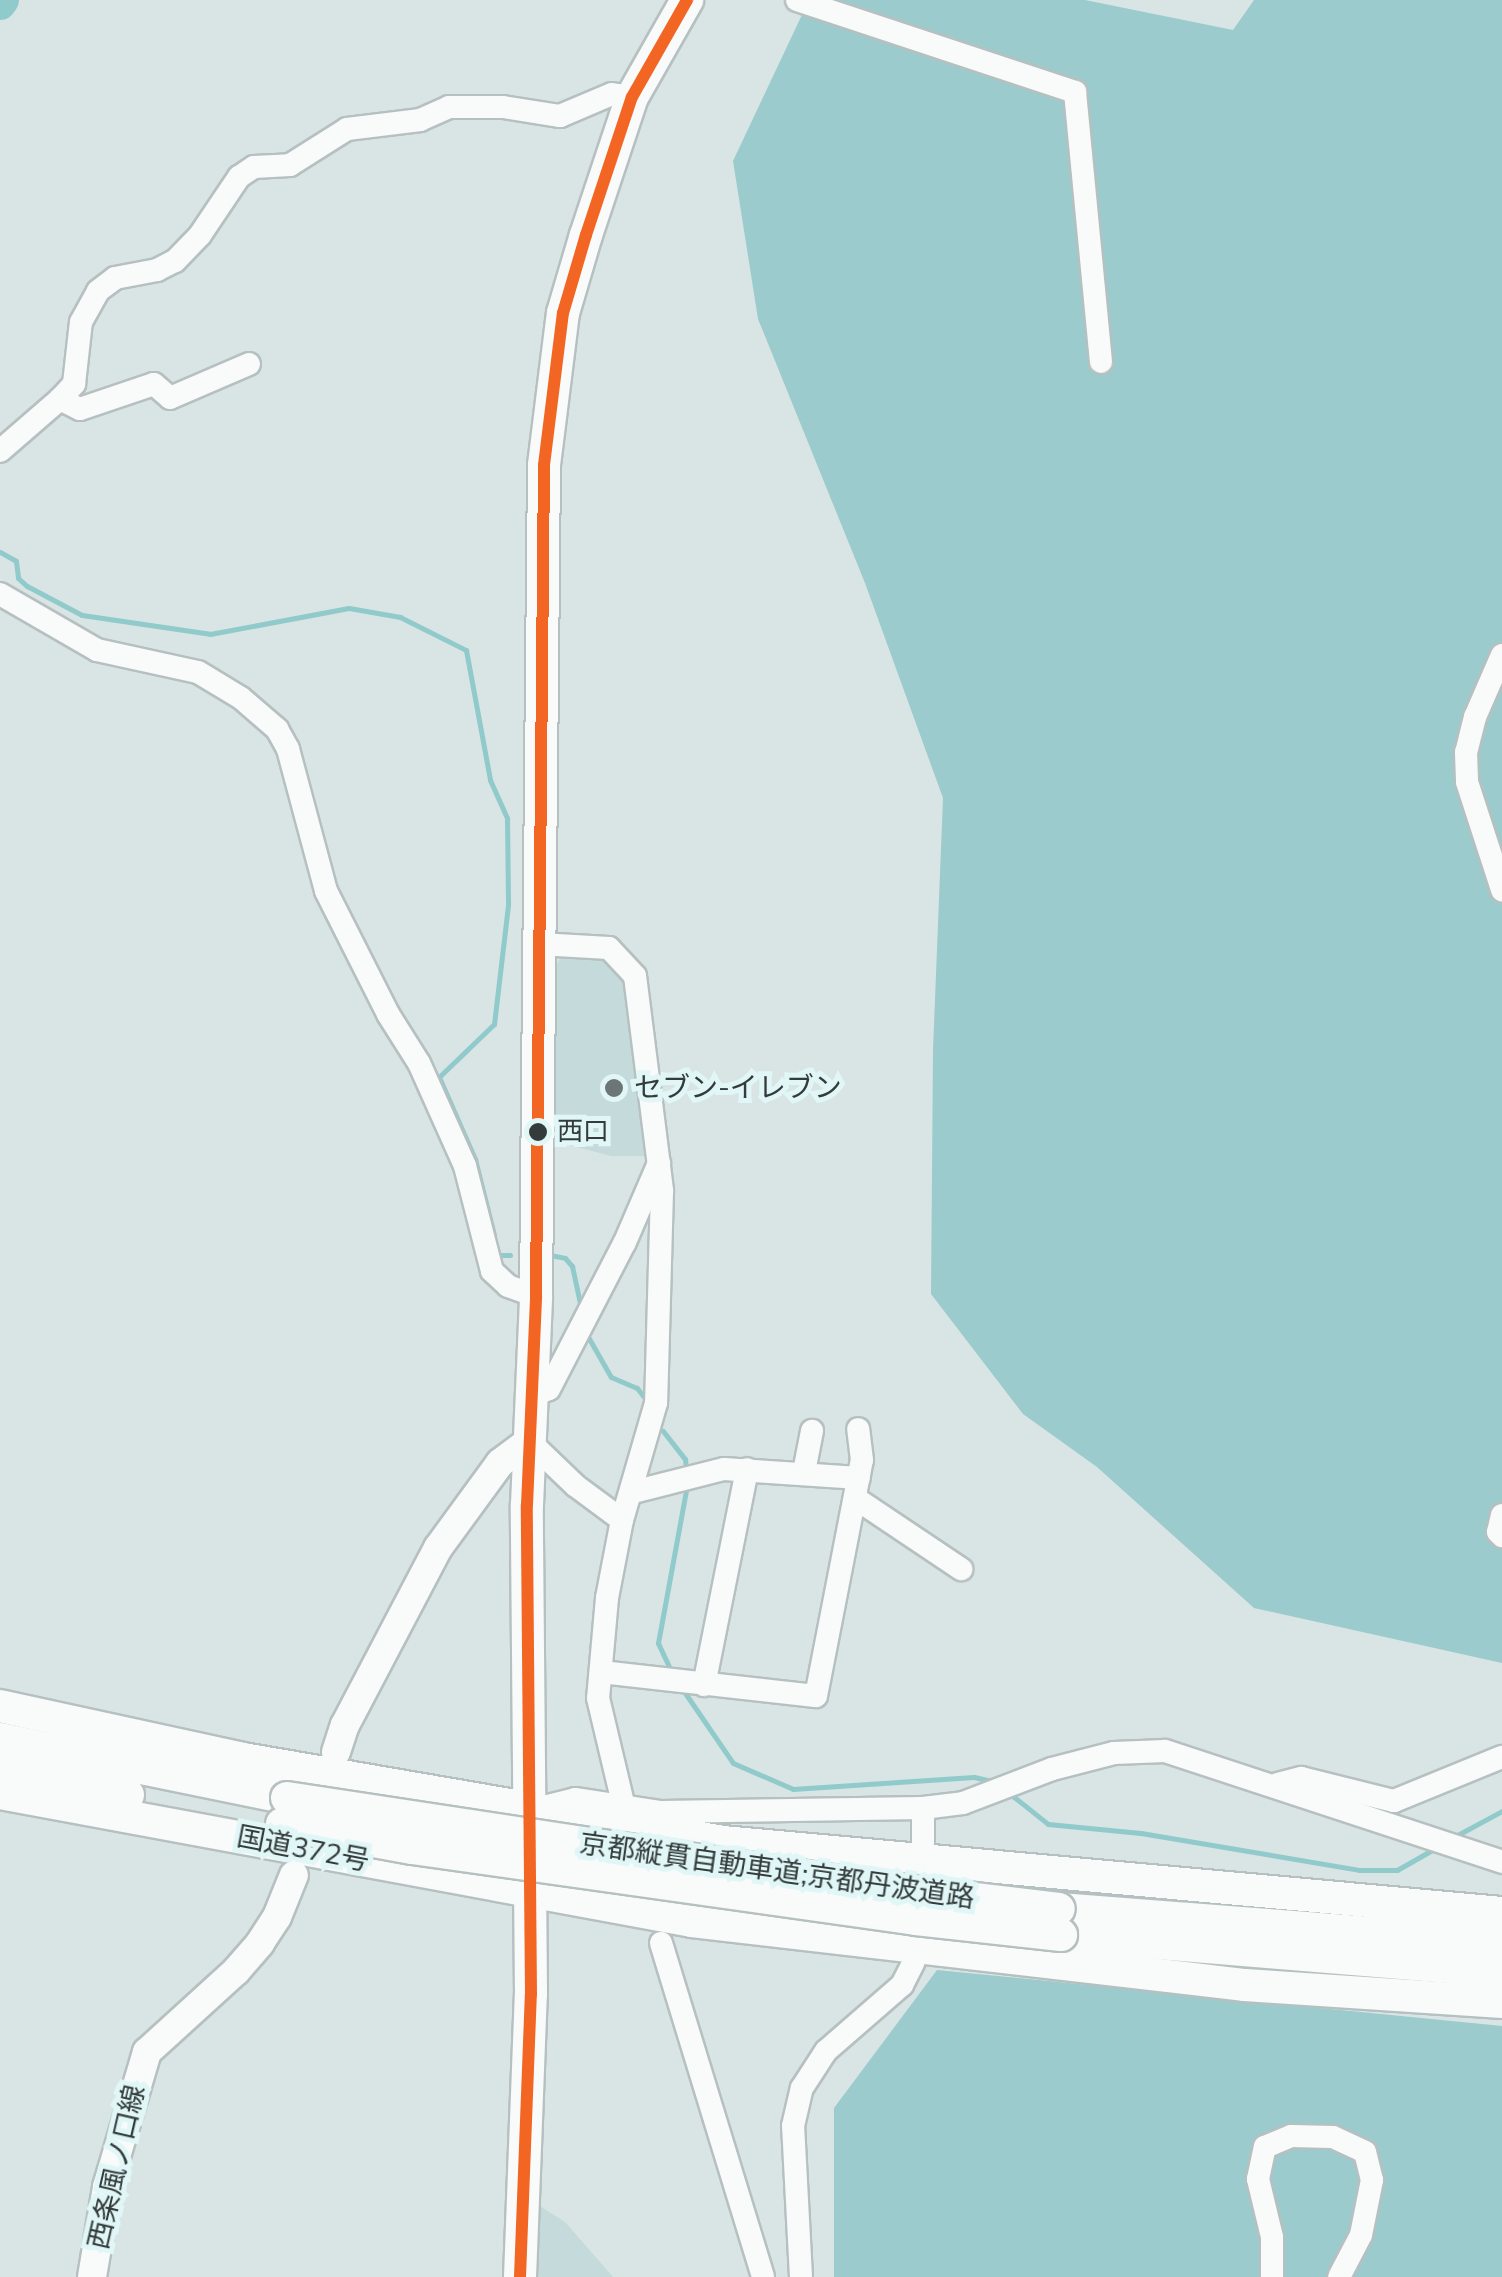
<!DOCTYPE html>
<html>
<head>
<meta charset="utf-8">
<style>
	body { margin:0 }
	#map { position:relative; width:1502px; height:2277px; overflow:hidden; background:#d9e4e4; font-family:"Nunito Sans","Noto Sans JP",sans-serif }
	div>[style] { position:absolute }
	.built>* { inset:0; background:#c5dada }
	.forest>* { inset:0; background:#9bcbcc }
	.stream>* { height:5px; margin:-2.5px; padding:0 2.5px; transform-origin:2.5px; border-radius:2.5px; background:#90cacb }
	.river>* { height:32px; margin:-16px; padding:0 16px; transform-origin:16px; border-radius:16px; background:#90cacb }
	.roads { filter:drop-shadow(2px 0 #b7c0c0) drop-shadow(-2px 0 #b7c0c0) drop-shadow(0 2px #b7c0c0) drop-shadow(0 -2px #b7c0c0) }
	.minor>* { height:22px; margin:-11px; padding:0 11px; transform-origin:11px; border-radius:11px; background:#f9fbfb }
	.major>* { height:28px; margin:-14px; padding:0 14px; transform-origin:14px; border-radius:14px; background:#f9fbfb }
	.highway>* { height:32px; margin:-16px; padding:0 16px; transform-origin:16px; border-radius:16px; background:#f9fbfb }
	.bridges { filter:drop-shadow(2px 0 #b7c0c0) drop-shadow(-2px 0 #b7c0c0) drop-shadow(0 2px #b7c0c0) drop-shadow(0 -2px #b7c0c0) }
	.highway-bridge>* { height:32px; margin:-16px; padding:0 16px; transform-origin:16px; border-radius:16px; background:#f9fbfb }
	.bus-1>* { height:12px; margin:-6px; padding:0 6px; transform-origin:6px; border-radius:6px; background:#f26522 }
	.dots>* { width:28px; height:28px; translate:-50% -50%; box-sizing:border-box; border:5px solid #e1f6f6; border-radius:50% }
	span { translate:-50% -50%; white-space:nowrap; text-align:center; line-height:1.15; -webkit-text-stroke:10px #e1f6f6; paint-order:stroke }
	.bus-label { font-size:26px; color:#333b3b }
	.left { translate:0 -50%; text-align:left }
	.poi-label { font-size:28px; color:#333b3b }
	.street-label { font-size:28px; color:#333b3b }
</style>
</head>
<body>
<div id="map">
	<div class="built">
		<div style="clip-path:polygon(561px 958px,608px 961px,625px 979px,637px 1051px,646px 1156px,611px 1156px,550px 1140px,552px 970px)"></div>
		<div style="clip-path:polygon(535px 2203px,565px 2222px,613px 2277px,534px 2277px)"></div>
	</div>
	<div class="forest">
		<div style="clip-path:polygon(809px 0,1085px 0,1233px 30px,1254px 0,1502px 0,1502px 1663px,1254px 1608px,1097px 1467px,1023px 1414px,931px 1294px,933px 1050px,943px 798px,865px 583px,758px 319px,733px 161px)"></div>
		<div style="clip-path:polygon(937px 1970px,1502px 2026px,1502px 2277px,834px 2277px,834px 2108px)"></div>
	</div>
	<div class="stream">
		<div style="left:0;top:552px;width:18px;rotate:29deg"></div>
		<div style="left:16px;top:561px;width:17px;rotate:83deg"></div>
		<div style="left:18px;top:578px;width:12px;rotate:42deg"></div>
		<div style="left:27px;top:586px;width:62px;rotate:27.8deg"></div>
		<div style="left:82px;top:615px;width:129px;rotate:8.4deg"></div>
		<div style="left:210px;top:634px;width:141px;rotate:-10.6deg"></div>
		<div style="left:349px;top:608px;width:52px;rotate:10deg"></div>
		<div style="left:400px;top:617px;width:74px;rotate:26.6deg"></div>
		<div style="left:466px;top:650px;width:132px;rotate:79.5deg"></div>
		<div style="left:490px;top:780px;width:42px;rotate:65.9deg"></div>
		<div style="left:507px;top:818px;width:87px;rotate:89.3deg"></div>
		<div style="left:508px;top:905px;width:120px;rotate:96.7deg"></div>
		<div style="left:494px;top:1024px;width:76px;rotate:136.1deg"></div>
		<div style="left:439px;top:1077px;width:90px;rotate:66.3deg"></div>
		<div style="left:475px;top:1159px;width:78px;rotate:76deg"></div>
		<div style="left:497px;top:1250px;width:5px;rotate:79deg"></div>
		<div style="left:498px;top:1255px;width:12px"></div>
		<div style="left:550px;top:1255px;width:15px;rotate:11deg"></div>
		<div style="left:565px;top:1258px;width:11px;rotate:49deg"></div>
		<div style="left:572px;top:1266px;width:43px;rotate:77.9deg"></div>
		<div style="left:587px;top:1335px;width:48px;rotate:60.3deg"></div>
		<div style="left:611px;top:1377px;width:28px;rotate:23deg"></div>
		<div style="left:637px;top:1388px;width:16px;rotate:52deg"></div>
		<div style="left:663px;top:1431px;width:36px;rotate:52deg"></div>
		<div style="left:685px;top:1459px;width:10px;rotate:84deg"></div>
		<div style="left:672px;top:1673px;width:33px;rotate:-115deg"></div>
		<div style="left:658px;top:1643px;width:161px;rotate:-79.6deg"></div>
		<div style="left:683px;top:1690px;width:88px;rotate:55.6deg"></div>
		<div style="left:733px;top:1763px;width:65px;rotate:23.4deg"></div>
		<div style="left:793px;top:1789px;width:181px;rotate:-3.8deg"></div>
		<div style="left:974px;top:1777px;width:18px;rotate:13deg"></div>
		<div style="left:1009px;top:1793px;width:50px;rotate:38.5deg"></div>
		<div style="left:1048px;top:1824px;width:93px;rotate:5.5deg"></div>
		<div style="left:1141px;top:1833px;width:221px;rotate:9.6deg"></div>
		<div style="left:1359px;top:1870px;width:38px"></div>
		<div style="left:1397px;top:1870px;width:43px;rotate:-29.6deg"></div>
		<div style="left:1452px;top:1838px;width:57px;rotate:-28.4deg"></div>
	</div>
	<div class="river">
		<div style="left:0;top:4px;width:5px;rotate:-53deg"></div>
	</div>
	<div class="roads">
		<div class="minor">
			<div style="left:797px;top:0;width:293px;rotate:18.3deg"></div>
			<div style="left:1075px;top:92px;width:271px;rotate:84.5deg"></div>
			<div style="left:60px;top:399px;width:21px;rotate:-47deg"></div>
			<div style="left:74px;top:384px;width:62px;rotate:-83.6deg"></div>
			<div style="left:81px;top:322px;width:35px;rotate:-61deg"></div>
			<div style="left:98px;top:291px;width:21px;rotate:-37deg"></div>
			<div style="left:115px;top:278px;width:43px;rotate:-10.8deg"></div>
			<div style="left:157px;top:270px;width:20px;rotate:-27deg"></div>
			<div style="left:175px;top:261px;width:36px;rotate:-46deg"></div>
			<div style="left:200px;top:235px;width:70px;rotate:-56.1deg"></div>
			<div style="left:239px;top:177px;width:18px;rotate:-34deg"></div>
			<div style="left:254px;top:167px;width:36px;rotate:-3deg"></div>
			<div style="left:290px;top:165px;width:67px;rotate:-32.3deg"></div>
			<div style="left:347px;top:129px;width:74px;rotate:-7deg"></div>
			<div style="left:420px;top:120px;width:32px;rotate:-24deg"></div>
			<div style="left:449px;top:107px;width:54px"></div>
			<div style="left:503px;top:107px;width:58px;rotate:9deg"></div>
			<div style="left:560px;top:116px;width:56px;rotate:-22.9deg"></div>
			<div style="left:612px;top:94px;width:20px;rotate:9deg"></div>
			<div style="left:0;top:451px;width:79px;rotate:-40.9deg"></div>
			<div style="left:60px;top:399px;width:22px;rotate:27deg"></div>
			<div style="left:80px;top:409px;width:78px;rotate:-18.7deg"></div>
			<div style="left:154px;top:384px;width:21px;rotate:41deg"></div>
			<div style="left:170px;top:398px;width:86px;rotate:-23.3deg"></div>
			<div style="left:0;top:594px;width:112px;rotate:30deg"></div>
			<div style="left:97px;top:650px;width:103px;rotate:12.3deg"></div>
			<div style="left:198px;top:672px;width:50px;rotate:31.2deg"></div>
			<div style="left:241px;top:698px;width:48px;rotate:40.7deg"></div>
			<div style="left:277px;top:729px;width:23px;rotate:61deg"></div>
			<div style="left:288px;top:749px;width:147px;rotate:75deg"></div>
			<div style="left:326px;top:891px;width:138px;rotate:63.2deg"></div>
			<div style="left:388px;top:1014px;width:58px;rotate:57.7deg"></div>
			<div style="left:419px;top:1063px;width:113px;rotate:65.9deg"></div>
			<div style="left:465px;top:1166px;width:108px;rotate:75.6deg"></div>
			<div style="left:492px;top:1271px;width:22px;rotate:43deg"></div>
			<div style="left:508px;top:1286px;width:30px;rotate:20deg"></div>
			<div style="left:1502px;top:655px;width:68px;rotate:113.5deg"></div>
			<div style="left:1475px;top:717px;width:36px;rotate:104deg"></div>
			<div style="left:1466px;top:752px;width:30px;rotate:88deg"></div>
			<div style="left:1467px;top:782px;width:114px;rotate:72deg"></div>
			<div style="left:539px;top:944px;width:70px;rotate:3.3deg"></div>
			<div style="left:609px;top:948px;width:38px;rotate:47deg"></div>
			<div style="left:635px;top:976px;width:217px;rotate:82.8deg"></div>
			<div style="left:662px;top:1191px;width:212px;rotate:91.6deg"></div>
			<div style="left:656px;top:1403px;width:122px;rotate:106.2deg"></div>
			<div style="left:622px;top:1520px;width:79px;rotate:100.9deg"></div>
			<div style="left:607px;top:1598px;width:100px;rotate:95.1deg"></div>
			<div style="left:598px;top:1698px;width:112px;rotate:76.6deg"></div>
			<div style="left:530px;top:1396px;width:20px;rotate:-20deg"></div>
			<div style="left:549px;top:1389px;width:165px;rotate:-62.7deg"></div>
			<div style="left:625px;top:1242px;width:86px;rotate:-66.7deg"></div>
			<div style="left:529px;top:1441px;width:65px;rotate:43.8deg"></div>
			<div style="left:576px;top:1486px;width:57px;rotate:36.5deg"></div>
			<div style="left:804px;top:1472px;width:42px;rotate:-79deg"></div>
			<div style="left:633px;top:1492px;width:94px;rotate:-14.2deg"></div>
			<div style="left:724px;top:1469px;width:135px;rotate:3.8deg"></div>
			<div style="left:855px;top:1498px;width:128px;rotate:33.8deg"></div>
			<div style="left:1502px;top:1515px;width:17px;rotate:103deg"></div>
			<div style="left:1498px;top:1532px;width:6px;rotate:45deg"></div>
			<div style="left:601px;top:1672px;width:216px;rotate:6.4deg"></div>
			<div style="left:816px;top:1696px;width:240px;rotate:-79deg"></div>
			<div style="left:862px;top:1460px;width:31px;rotate:-97deg"></div>
			<div style="left:704px;top:1685px;width:220px;rotate:-78.7deg"></div>
			<div style="left:1278px;top:1784px;width:24px;rotate:-15deg"></div>
			<div style="left:1301px;top:1778px;width:96px;rotate:13.9deg"></div>
			<div style="left:1394px;top:1801px;width:117px;rotate:-22.2deg"></div>
			<div style="left:544px;top:1807px;width:32px;rotate:-14deg"></div>
			<div style="left:575px;top:1799px;width:87px;rotate:8.6deg"></div>
			<div style="left:661px;top:1812px;width:262px;rotate:-0.9deg"></div>
			<div style="left:923px;top:1808px;width:40px;rotate:-7.1deg"></div>
			<div style="left:963px;top:1803px;width:95px;rotate:-20.9deg"></div>
			<div style="left:1052px;top:1769px;width:64px;rotate:-14.5deg"></div>
			<div style="left:1114px;top:1753px;width:51px;rotate:-2.2deg"></div>
			<div style="left:1165px;top:1751px;width:355px;rotate:18.2deg"></div>
			<div style="left:923px;top:1843px;width:35px;rotate:-90deg"></div>
			<div style="left:661px;top:1943px;width:349px;rotate:73deg"></div>
			<div style="left:801px;top:2277px;width:151px;rotate:-93deg"></div>
			<div style="left:793px;top:2126px;width:39px;rotate:-77deg"></div>
			<div style="left:802px;top:2088px;width:44px;rotate:-57deg"></div>
			<div style="left:826px;top:2051px;width:101px;rotate:-41deg"></div>
			<div style="left:902px;top:1985px;width:25px;rotate:-63deg"></div>
			<div style="left:1272px;top:2277px;width:40px;rotate:-90deg"></div>
			<div style="left:1272px;top:2237px;width:60px;rotate:-103.6deg"></div>
			<div style="left:1258px;top:2179px;width:33px;rotate:-78deg"></div>
			<div style="left:1265px;top:2147px;width:28px;rotate:-23deg"></div>
			<div style="left:1291px;top:2136px;width:42px;rotate:1.4deg"></div>
			<div style="left:1333px;top:2137px;width:35px;rotate:25deg"></div>
			<div style="left:1365px;top:2152px;width:29px;rotate:76deg"></div>
			<div style="left:1372px;top:2180px;width:56px;rotate:101.3deg"></div>
			<div style="left:1361px;top:2235px;width:47px;rotate:117.6deg"></div>
		</div>
		<div class="major">
			<div style="left:336px;top:1752px;width:28px;rotate:-72deg"></div>
			<div style="left:345px;top:1725px;width:200px;rotate:-62.3deg"></div>
			<div style="left:438px;top:1548px;width:105px;rotate:-53.9deg"></div>
			<div style="left:500px;top:1463px;width:36px;rotate:-37deg"></div>
			<div style="left:92px;top:2277px;width:91px;rotate:-80.5deg"></div>
			<div style="left:107px;top:2187px;width:141px;rotate:-73.5deg"></div>
			<div style="left:147px;top:2052px;width:120px;rotate:-42.3deg"></div>
			<div style="left:236px;top:1971px;width:37px;rotate:-49deg"></div>
			<div style="left:260px;top:1943px;width:31px;rotate:-57deg"></div>
			<div style="left:277px;top:1917px;width:45px;rotate:-68deg"></div>
		</div>
		<div class="highway">
			<div style="left:0;top:1706px;width:249px;rotate:12.3deg"></div>
			<div style="left:243px;top:1759px;width:487px;rotate:9.8deg"></div>
			<div style="left:723px;top:1842px;width:782px;rotate:5.21deg"></div>
			<div style="left:0;top:1739px;width:293px;rotate:11.6deg"></div>
			<div style="left:0;top:1767px;width:131px;rotate:12.3deg"></div>
			<div style="left:0;top:1793px;width:704px;rotate:10.48deg"></div>
			<div style="left:692px;top:1921px;width:557px;rotate:6.6deg"></div>
			<div style="left:1245px;top:1985px;width:258px;rotate:3.8deg"></div>
			<div style="left:1059px;top:1909px;width:444px;rotate:4.4deg"></div>
			<div style="left:1061px;top:1935px;width:442px;rotate:4.7deg"></div>
			<div style="left:520px;top:2277px;width:283px;rotate:-87.8deg"></div>
			<div style="left:531px;top:1994px;width:489px;rotate:-90.5deg"></div>
			<div style="left:527px;top:1505px;width:209px;rotate:-87.5deg"></div>
			<div style="left:536px;top:1296px;width:831px;rotate:-89.45deg"></div>
			<div style="left:544px;top:465px;width:153px;rotate:-82.9deg"></div>
			<div style="left:563px;top:313px;width:81px;rotate:-73.6deg"></div>
			<div style="left:586px;top:235px;width:145px;rotate:-71.6deg"></div>
			<div style="left:632px;top:97px;width:112px;rotate:-60.4deg"></div>
		</div>
	</div>
	<div class="bridges">
		<div class="highway-bridge">
			<div style="left:287px;top:1798px;width:586px;rotate:8.64deg"></div>
			<div style="left:866px;top:1886px;width:194px;rotate:6.8deg"></div>
			<div style="left:282px;top:1824px;width:132px;rotate:10.5deg"></div>
			<div style="left:412px;top:1848px;width:509px;rotate:8.02deg"></div>
			<div style="left:916px;top:1919px;width:146px;rotate:6.3deg"></div>
		</div>
	</div>
	<div class="bus-1">
		<div style="left:520px;top:2277px;width:283px;rotate:-87.8deg"></div>
		<div style="left:531px;top:1994px;width:489px;rotate:-90.5deg"></div>
		<div style="left:527px;top:1505px;width:209px;rotate:-87.5deg"></div>
		<div style="left:536px;top:1296px;width:831px;rotate:-89.45deg"></div>
		<div style="left:544px;top:465px;width:153px;rotate:-82.9deg"></div>
		<div style="left:563px;top:313px;width:81px;rotate:-73.6deg"></div>
		<div style="left:586px;top:235px;width:145px;rotate:-71.6deg"></div>
		<div style="left:632px;top:97px;width:112px;rotate:-60.4deg"></div>
	</div>
	<div class="dots">
		<div style="left:614px;top:1088px;background:#6d7676"></div>
		<div style="left:538px;top:1132px;background:#333b3b"></div>
	</div>
	<div class="bus-label">
		<span class="left" style="left:557px;top:1132px">西口</span>
	</div>
	<div class="poi-label">
		<span class="left" style="left:634px;top:1088px">セブン-イレブン</span>
	</div>
	<div class="street-label">
		<span style="left:303px;top:1849px;rotate:11deg">国道372号</span>
		<span style="left:777px;top:1871px;rotate:8deg">京都縦貫自動車道;京都丹波道路</span>
		<span style="left:117px;top:2167px;rotate:-77deg">西条風ノ口線</span>
	</div>
</div>
</body>
</html>
